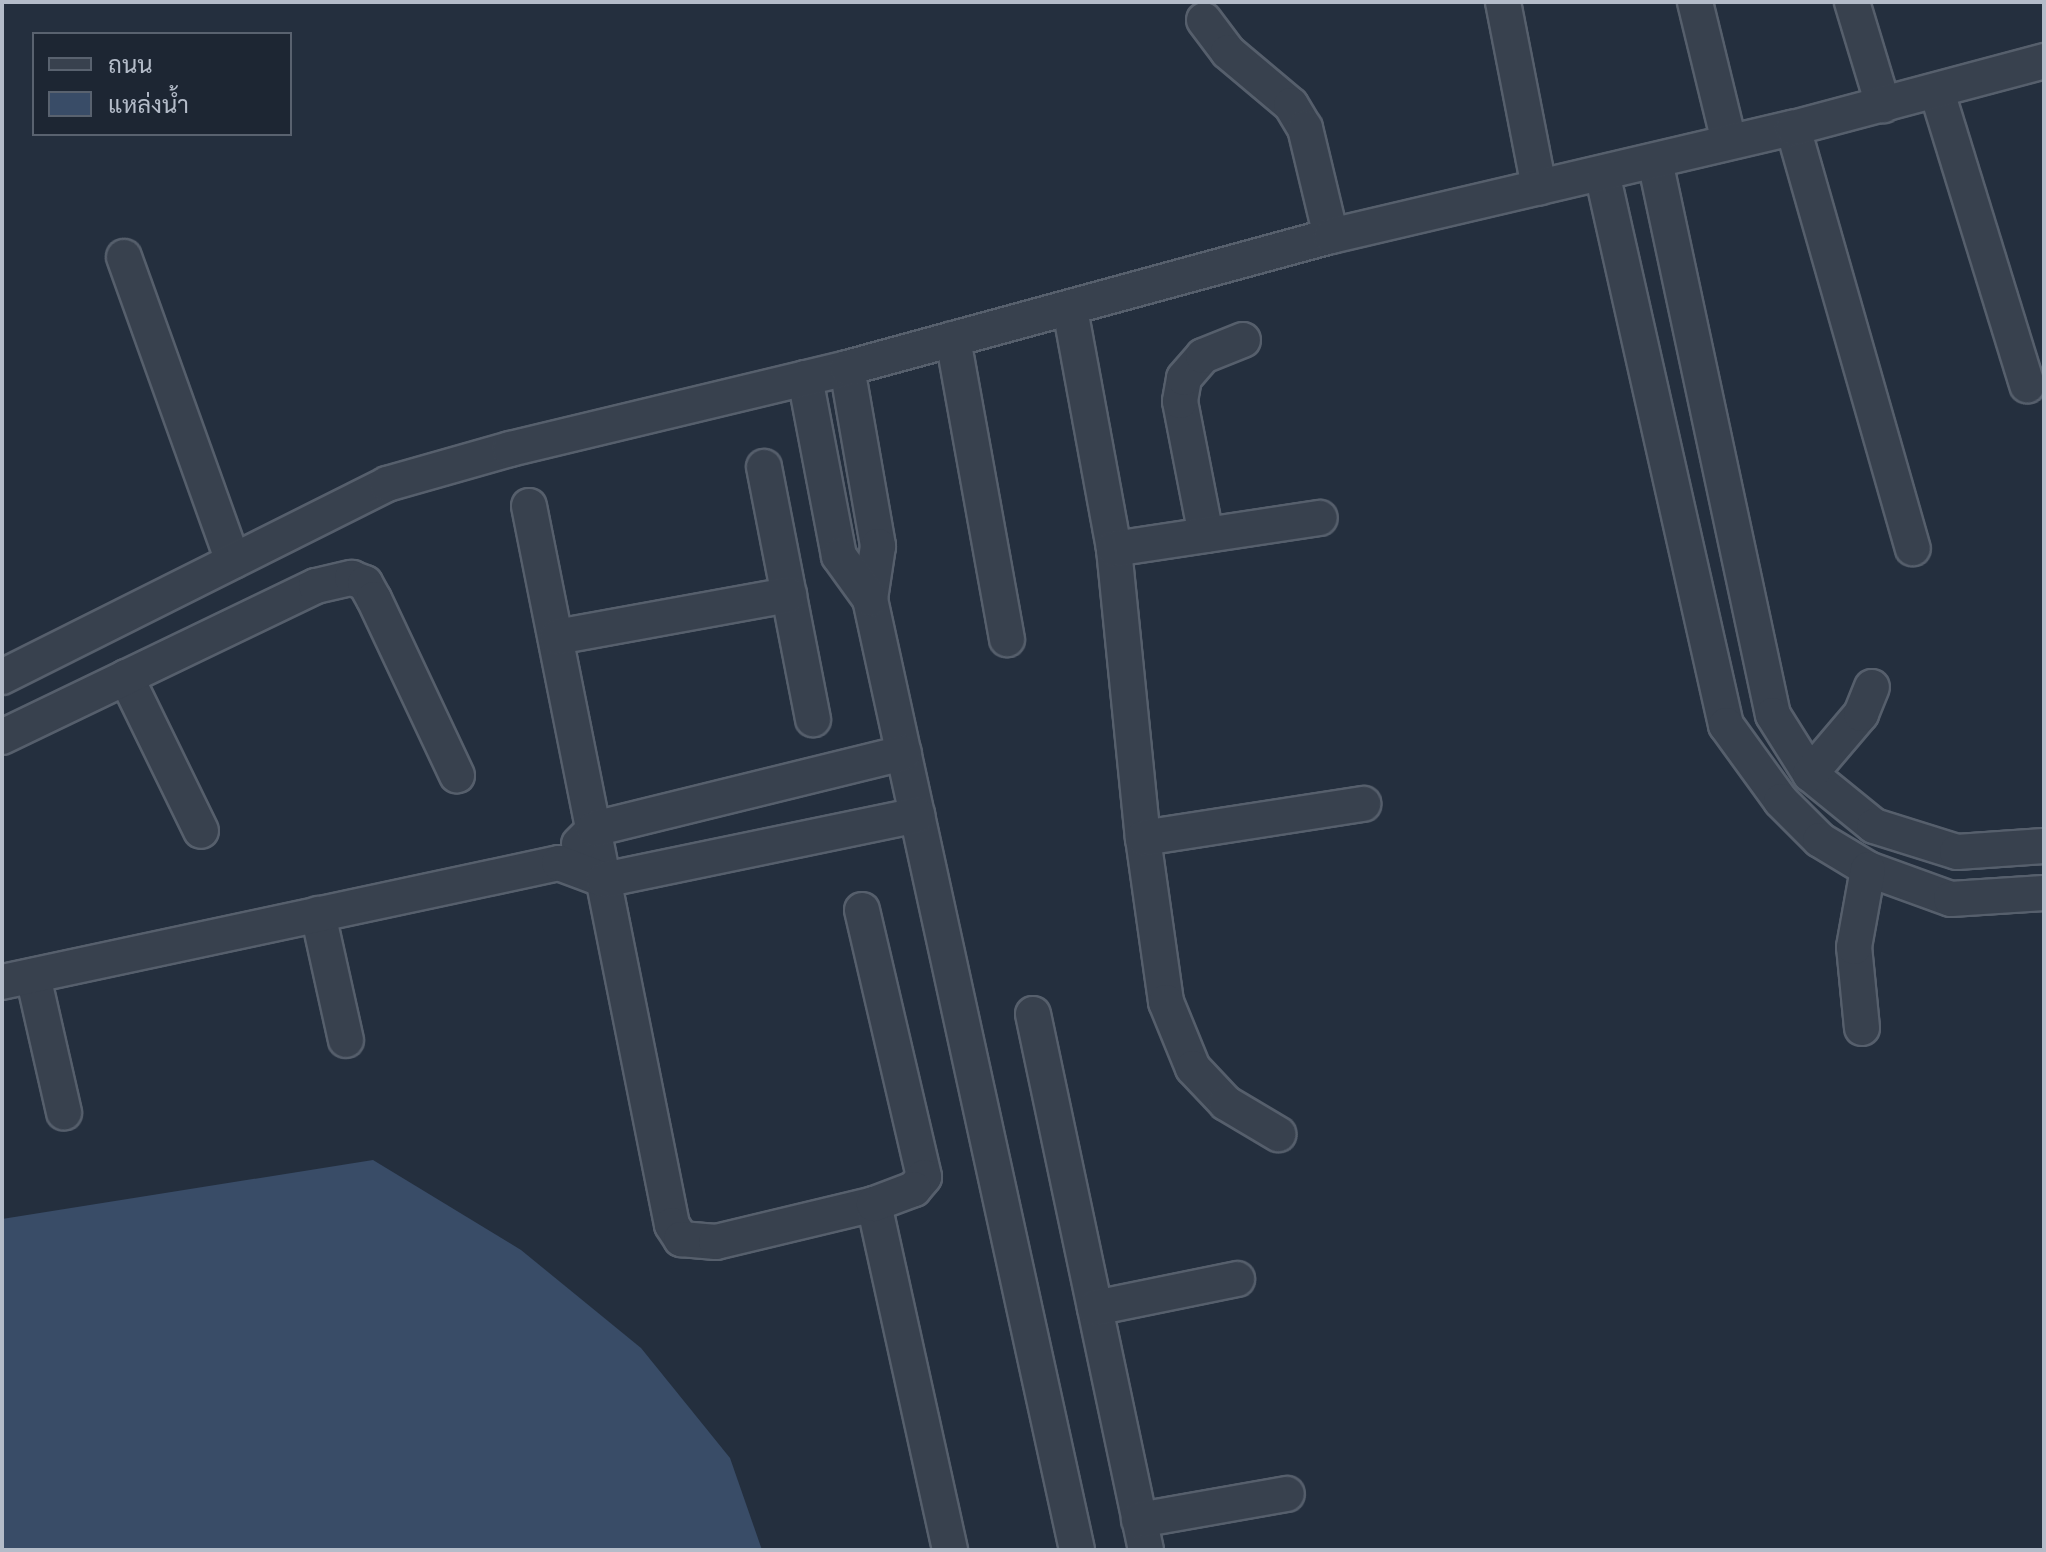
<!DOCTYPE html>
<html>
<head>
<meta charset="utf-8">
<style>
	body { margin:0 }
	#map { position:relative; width:2046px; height:1552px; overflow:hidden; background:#242f3e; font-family:"Alegreya Sans",Sarabun,sans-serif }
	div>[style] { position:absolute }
	.water>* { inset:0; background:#394c67 }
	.roads { filter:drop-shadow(2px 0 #565f6c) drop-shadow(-2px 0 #565f6c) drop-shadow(0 2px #565f6c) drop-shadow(0 -2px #565f6c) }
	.street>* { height:34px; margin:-17px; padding:0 17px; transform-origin:17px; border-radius:17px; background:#38414e }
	span { translate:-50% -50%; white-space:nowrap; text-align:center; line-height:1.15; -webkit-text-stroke:8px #1d2633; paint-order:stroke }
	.frame { position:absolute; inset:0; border:4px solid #b4bcc9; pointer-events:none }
	.legend { position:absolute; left:32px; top:32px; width:260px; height:104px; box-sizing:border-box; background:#1d2633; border:2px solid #59626f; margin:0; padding:10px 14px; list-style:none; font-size:24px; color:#b4bcc9 }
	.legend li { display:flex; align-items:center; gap:16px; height:40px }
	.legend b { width:40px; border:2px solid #59626f }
</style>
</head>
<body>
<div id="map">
	<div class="water">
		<div style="clip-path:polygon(373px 1160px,521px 1250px,641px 1348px,730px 1458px,762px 1550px,2px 1550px,2px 1219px)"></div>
	</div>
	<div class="roads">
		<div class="street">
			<div style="left:1503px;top:2px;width:189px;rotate:79deg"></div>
			<div style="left:1695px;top:2px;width:144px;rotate:76.3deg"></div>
			<div style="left:1852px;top:2px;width:108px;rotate:73.2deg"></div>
			<div style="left:1204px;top:20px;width:40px;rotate:53deg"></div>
			<div style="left:1228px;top:52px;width:82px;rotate:40.1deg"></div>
			<div style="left:1291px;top:105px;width:27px;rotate:59deg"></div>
			<div style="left:1305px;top:128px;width:111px;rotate:76.5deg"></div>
			<div style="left:1937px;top:92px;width:307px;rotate:72.9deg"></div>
			<div style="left:1793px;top:128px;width:437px;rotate:74.1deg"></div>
			<div style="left:1655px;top:161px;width:566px;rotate:77.98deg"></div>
			<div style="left:1773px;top:715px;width:70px;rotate:57.9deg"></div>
			<div style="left:1810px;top:774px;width:82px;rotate:39.1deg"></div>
			<div style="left:1874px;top:826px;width:87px;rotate:17.4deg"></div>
			<div style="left:1957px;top:852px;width:87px;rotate:-3.9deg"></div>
			<div style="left:1602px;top:173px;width:566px;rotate:77.34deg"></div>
			<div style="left:1726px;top:725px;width:94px;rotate:54.1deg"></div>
			<div style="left:1781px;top:801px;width:55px;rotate:45deg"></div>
			<div style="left:1820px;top:840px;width:56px;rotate:31.1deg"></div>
			<div style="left:1868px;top:869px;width:88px;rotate:19.9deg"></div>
			<div style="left:1951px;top:899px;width:93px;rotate:-3.7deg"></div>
			<div style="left:124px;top:257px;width:323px;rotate:70.3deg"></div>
			<div style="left:1070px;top:309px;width:244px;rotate:79.6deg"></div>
			<div style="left:1114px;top:549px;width:290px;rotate:84.3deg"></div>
			<div style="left:1143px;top:838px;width:166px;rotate:82deg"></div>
			<div style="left:1166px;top:1002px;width:71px;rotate:67.8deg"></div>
			<div style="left:1193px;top:1068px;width:48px;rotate:46.7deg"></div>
			<div style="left:1226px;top:1103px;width:61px;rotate:30.8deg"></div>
			<div style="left:953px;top:339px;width:305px;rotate:79.8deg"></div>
			<div style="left:847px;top:368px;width:181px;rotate:80.1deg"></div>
			<div style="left:878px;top:546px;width:54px;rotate:98.6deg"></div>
			<div style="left:870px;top:599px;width:973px;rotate:77.72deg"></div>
			<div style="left:805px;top:378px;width:181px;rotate:79.2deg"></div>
			<div style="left:839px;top:556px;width:53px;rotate:54.2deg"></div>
			<div style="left:764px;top:467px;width:257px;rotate:79deg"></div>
			<div style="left:529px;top:506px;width:733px;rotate:78.75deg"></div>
			<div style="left:672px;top:1225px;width:17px;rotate:57deg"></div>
			<div style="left:681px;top:1239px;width:35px;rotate:5deg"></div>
			<div style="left:716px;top:1242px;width:163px;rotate:-13.5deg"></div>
			<div style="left:874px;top:1204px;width:354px;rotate:77.6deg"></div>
			<div style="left:1206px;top:535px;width:136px;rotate:-101deg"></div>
			<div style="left:1180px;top:401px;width:23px;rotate:-80deg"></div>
			<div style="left:1184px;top:378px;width:29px;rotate:-49deg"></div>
			<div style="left:1203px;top:356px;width:43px;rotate:-21.8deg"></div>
			<div style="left:1114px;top:549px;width:208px;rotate:-8.6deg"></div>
			<div style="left:557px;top:637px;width:236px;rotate:-10.3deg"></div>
			<div style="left:2px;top:677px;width:431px;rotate:-26.6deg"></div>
			<div style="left:387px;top:484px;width:128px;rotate:-15.9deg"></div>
			<div style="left:510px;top:449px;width:347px;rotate:-13.5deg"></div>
			<div style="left:847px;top:368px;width:502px;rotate:-15.26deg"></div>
			<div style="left:1331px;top:236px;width:474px;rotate:-13.2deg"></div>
			<div style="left:1793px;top:128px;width:260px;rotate:-14.9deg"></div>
			<div style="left:126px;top:677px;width:171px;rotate:64deg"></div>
			<div style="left:2px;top:737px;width:348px;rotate:-25.7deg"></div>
			<div style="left:316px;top:586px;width:37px;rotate:-13deg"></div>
			<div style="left:352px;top:578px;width:14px;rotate:21deg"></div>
			<div style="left:365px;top:583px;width:18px;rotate:61deg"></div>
			<div style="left:374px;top:599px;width:195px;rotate:64.8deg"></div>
			<div style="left:1810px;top:774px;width:79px;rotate:-49.6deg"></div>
			<div style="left:1861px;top:714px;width:29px;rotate:-68deg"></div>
			<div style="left:1143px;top:838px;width:223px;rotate:-8.8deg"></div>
			<div style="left:579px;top:844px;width:21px;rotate:-45deg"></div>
			<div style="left:594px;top:829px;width:319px;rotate:-13.8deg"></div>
			<div style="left:862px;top:910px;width:274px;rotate:76.9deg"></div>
			<div style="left:924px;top:1177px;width:16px;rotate:130deg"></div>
			<div style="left:914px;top:1189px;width:43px;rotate:159.4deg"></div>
			<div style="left:318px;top:914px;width:129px;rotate:77.5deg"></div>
			<div style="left:33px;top:976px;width:140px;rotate:77.2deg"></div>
			<div style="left:2px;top:982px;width:570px;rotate:-12.06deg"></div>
			<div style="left:559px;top:863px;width:48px;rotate:20.7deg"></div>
			<div style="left:604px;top:880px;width:320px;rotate:-11.7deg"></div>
			<div style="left:1033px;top:1014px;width:548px;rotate:78.1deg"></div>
			<div style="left:1862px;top:1028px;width:81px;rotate:-95.6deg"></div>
			<div style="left:1854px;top:947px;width:79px;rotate:-79.8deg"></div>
			<div style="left:1095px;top:1308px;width:145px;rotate:-11.5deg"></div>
			<div style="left:1139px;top:1520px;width:150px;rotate:-10deg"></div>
		</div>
	</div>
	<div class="frame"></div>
	<ul class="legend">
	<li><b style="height:10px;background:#38414e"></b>ถนน</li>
	<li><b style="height:22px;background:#394c67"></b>แหล่งน้ำ</li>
	</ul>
</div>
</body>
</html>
